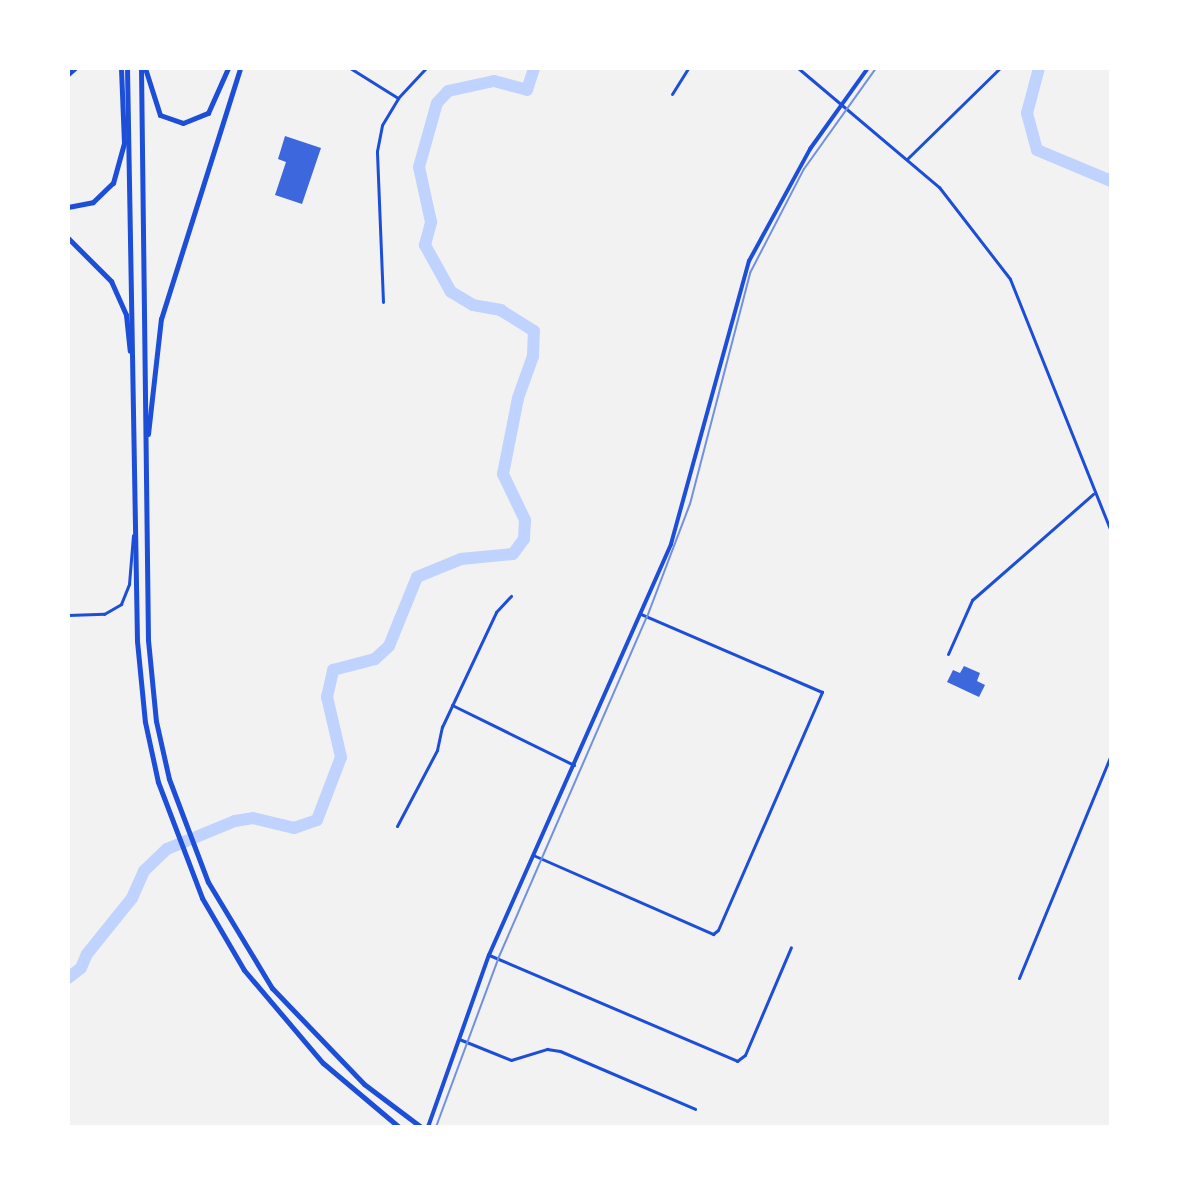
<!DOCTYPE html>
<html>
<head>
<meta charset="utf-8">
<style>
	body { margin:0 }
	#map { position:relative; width:1179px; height:1195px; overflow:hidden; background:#f2f2f2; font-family:Inter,sans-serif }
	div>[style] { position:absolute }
	.river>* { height:12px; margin:-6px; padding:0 6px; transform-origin:6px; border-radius:6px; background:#bfd3fe }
	.building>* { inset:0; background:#3d67dc }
	.minor>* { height:3px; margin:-1.5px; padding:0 1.5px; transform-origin:1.5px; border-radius:1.5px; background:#1d4ed8 }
	.tertiary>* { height:4px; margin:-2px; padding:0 2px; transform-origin:2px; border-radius:2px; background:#1d4ed8 }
	.primary>* { height:5px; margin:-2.5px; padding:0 2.5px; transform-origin:2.5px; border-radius:2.5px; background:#1d4ed8 }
	.trunk>* { height:5px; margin:-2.5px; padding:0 2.5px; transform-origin:2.5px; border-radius:2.5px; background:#1d4ed8 }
	.tram>* { height:2px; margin:-1px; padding:0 1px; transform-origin:1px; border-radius:1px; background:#7290e2 }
	span { translate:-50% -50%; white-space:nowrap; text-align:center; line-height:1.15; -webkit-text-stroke:8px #fff; paint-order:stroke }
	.frame { position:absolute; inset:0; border:70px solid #fff; pointer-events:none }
</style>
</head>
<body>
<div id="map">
	<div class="river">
		<div style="left:1039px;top:68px;width:47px;rotate:104.9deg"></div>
		<div style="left:1027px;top:113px;width:38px;rotate:75deg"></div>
		<div style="left:1037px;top:150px;width:80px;rotate:22.7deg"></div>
		<div style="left:68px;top:978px;width:16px;rotate:-38deg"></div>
		<div style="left:81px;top:968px;width:15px;rotate:-67deg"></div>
		<div style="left:87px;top:954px;width:72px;rotate:-51.2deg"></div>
		<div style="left:132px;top:898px;width:30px;rotate:-66deg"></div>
		<div style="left:144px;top:871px;width:32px;rotate:-44deg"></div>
		<div style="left:167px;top:849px;width:74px;rotate:-22.4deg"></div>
		<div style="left:235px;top:821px;width:18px;rotate:-9deg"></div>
		<div style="left:253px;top:818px;width:42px;rotate:13.7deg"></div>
		<div style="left:294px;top:828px;width:24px;rotate:-19deg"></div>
		<div style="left:317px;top:820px;width:67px;rotate:-69.1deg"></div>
		<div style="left:341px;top:757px;width:62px;rotate:-103.1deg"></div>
		<div style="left:327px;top:697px;width:28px;rotate:-77deg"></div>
		<div style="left:333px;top:670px;width:43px;rotate:-14.7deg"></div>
		<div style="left:375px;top:659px;width:19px;rotate:-43deg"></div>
		<div style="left:389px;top:646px;width:74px;rotate:-67.9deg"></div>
		<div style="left:417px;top:577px;width:48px;rotate:-22.2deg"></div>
		<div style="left:461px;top:559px;width:52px;rotate:-5.5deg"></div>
		<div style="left:513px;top:554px;width:19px;rotate:-54deg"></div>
		<div style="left:524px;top:539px;width:19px;rotate:-87deg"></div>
		<div style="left:525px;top:520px;width:51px;rotate:-115.6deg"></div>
		<div style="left:503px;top:474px;width:77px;rotate:-78.8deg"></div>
		<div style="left:518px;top:398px;width:45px;rotate:-70.3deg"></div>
		<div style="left:533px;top:356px;width:25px;rotate:-88deg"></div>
		<div style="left:534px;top:331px;width:39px;rotate:-148deg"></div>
		<div style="left:501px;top:310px;width:28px;rotate:-170deg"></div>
		<div style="left:473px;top:305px;width:26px;rotate:-149deg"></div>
		<div style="left:451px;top:292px;width:54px;rotate:-119deg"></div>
		<div style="left:425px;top:245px;width:24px;rotate:-75deg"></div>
		<div style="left:431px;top:222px;width:56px;rotate:-102.3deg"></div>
		<div style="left:419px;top:167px;width:66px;rotate:-74.3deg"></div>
		<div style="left:437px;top:103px;width:16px;rotate:-47deg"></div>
		<div style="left:448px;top:91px;width:47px;rotate:-12.3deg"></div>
		<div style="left:494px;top:81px;width:34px;rotate:15deg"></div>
		<div style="left:527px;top:90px;width:23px;rotate:-72deg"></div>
	</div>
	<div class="building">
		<div style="clip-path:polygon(285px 136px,321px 148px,302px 204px,275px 195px,286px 162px,278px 159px)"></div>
		<div style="clip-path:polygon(964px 666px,980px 673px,977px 681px,985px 685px,979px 697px,947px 682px,953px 670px,960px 673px)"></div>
	</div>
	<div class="minor">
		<div style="left:350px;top:68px;width:57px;rotate:32deg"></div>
		<div style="left:798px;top:68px;width:185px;rotate:40.2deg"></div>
		<div style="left:939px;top:187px;width:116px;rotate:52.3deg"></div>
		<div style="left:1010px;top:279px;width:272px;rotate:68.2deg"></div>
		<div style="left:672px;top:94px;width:31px;rotate:-58deg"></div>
		<div style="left:908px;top:158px;width:129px;rotate:-44.4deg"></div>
		<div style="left:383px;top:302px;width:151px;rotate:-92.3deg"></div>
		<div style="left:377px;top:151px;width:26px;rotate:-79deg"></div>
		<div style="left:382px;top:125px;width:31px;rotate:-59deg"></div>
		<div style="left:398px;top:98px;width:41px;rotate:-47deg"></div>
		<div style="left:68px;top:615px;width:36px;rotate:-2deg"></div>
		<div style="left:104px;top:614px;width:20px;rotate:-30deg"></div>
		<div style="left:121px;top:604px;width:22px;rotate:-68deg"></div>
		<div style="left:129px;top:584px;width:49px;rotate:-85.3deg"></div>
		<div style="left:948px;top:654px;width:59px;rotate:-66deg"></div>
		<div style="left:972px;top:600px;width:161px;rotate:-41.2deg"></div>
		<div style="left:452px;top:705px;width:136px;rotate:26.2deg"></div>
		<div style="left:397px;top:826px;width:86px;rotate:-62.2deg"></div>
		<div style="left:437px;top:750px;width:24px;rotate:-78deg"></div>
		<div style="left:442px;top:727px;width:127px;rotate:-64.8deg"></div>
		<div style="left:496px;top:612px;width:22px;rotate:-47deg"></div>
		<div style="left:533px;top:855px;width:197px;rotate:23.7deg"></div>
		<div style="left:713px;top:934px;width:6px;rotate:-39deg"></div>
		<div style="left:718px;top:930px;width:260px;rotate:-66.4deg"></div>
		<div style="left:822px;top:692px;width:197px;rotate:-156.7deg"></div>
		<div style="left:489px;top:955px;width:270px;rotate:23.1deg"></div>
		<div style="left:737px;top:1061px;width:10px;rotate:-37deg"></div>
		<div style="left:745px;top:1055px;width:117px;rotate:-66.9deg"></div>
		<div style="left:1019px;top:978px;width:241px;rotate:-67.6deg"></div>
		<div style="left:459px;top:1039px;width:56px;rotate:22deg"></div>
		<div style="left:511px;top:1060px;width:38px;rotate:-17deg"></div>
		<div style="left:547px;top:1049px;width:13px;rotate:9deg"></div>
		<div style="left:560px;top:1051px;width:147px;rotate:23.2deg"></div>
	</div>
	<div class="tertiary">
		<div style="left:428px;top:1127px;width:182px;rotate:-70.5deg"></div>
		<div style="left:489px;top:955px;width:449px;rotate:-66.1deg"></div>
		<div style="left:671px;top:544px;width:294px;rotate:-74.6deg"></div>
		<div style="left:749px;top:261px;width:128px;rotate:-61.4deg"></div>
		<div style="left:810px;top:149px;width:100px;rotate:-54.4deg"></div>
	</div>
	<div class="primary">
		<div style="left:145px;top:68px;width:49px;rotate:72.3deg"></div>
		<div style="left:160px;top:115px;width:24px;rotate:19deg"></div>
		<div style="left:183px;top:123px;width:27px;rotate:-22deg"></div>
		<div style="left:208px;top:113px;width:49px;rotate:-66deg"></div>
		<div style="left:68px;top:74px;width:9px;rotate:-41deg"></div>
		<div style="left:68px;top:207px;width:25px;rotate:-11deg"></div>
		<div style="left:93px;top:202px;width:28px;rotate:-44deg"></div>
		<div style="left:113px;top:183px;width:41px;rotate:-74.6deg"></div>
		<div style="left:124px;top:143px;width:75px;rotate:-92.3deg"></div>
		<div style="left:68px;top:238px;width:61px;rotate:45deg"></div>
		<div style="left:111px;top:281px;width:37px;rotate:66deg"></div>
		<div style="left:126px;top:315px;width:36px;rotate:84deg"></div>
		<div style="left:148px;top:434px;width:116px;rotate:-83.6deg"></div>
		<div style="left:161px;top:319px;width:263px;rotate:-72.5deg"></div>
	</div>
	<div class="trunk">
		<div style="left:127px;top:68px;width:573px;rotate:89deg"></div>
		<div style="left:137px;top:641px;width:81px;rotate:84.4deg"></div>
		<div style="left:145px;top:722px;width:61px;rotate:77.8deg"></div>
		<div style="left:158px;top:782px;width:124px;rotate:69.2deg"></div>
		<div style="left:202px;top:898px;width:83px;rotate:59.7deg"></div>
		<div style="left:244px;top:970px;width:122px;rotate:49.7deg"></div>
		<div style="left:323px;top:1063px;width:99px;rotate:40.1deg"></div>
		<div style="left:141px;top:68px;width:572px;rotate:89.3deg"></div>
		<div style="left:148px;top:640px;width:81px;rotate:84.4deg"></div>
		<div style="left:156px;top:721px;width:59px;rotate:77.4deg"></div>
		<div style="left:169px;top:779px;width:110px;rotate:69.3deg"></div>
		<div style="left:208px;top:882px;width:124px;rotate:58.9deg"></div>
		<div style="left:272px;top:988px;width:133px;rotate:46.2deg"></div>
		<div style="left:364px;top:1084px;width:71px;rotate:37deg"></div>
	</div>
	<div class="tram">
		<div style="left:436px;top:1127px;width:179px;rotate:-69.7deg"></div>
		<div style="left:498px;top:959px;width:373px;rotate:-66.5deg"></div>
		<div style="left:647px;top:617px;width:121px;rotate:-69.2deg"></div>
		<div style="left:690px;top:504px;width:239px;rotate:-75.4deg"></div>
		<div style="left:750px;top:273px;width:117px;rotate:-62.6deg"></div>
		<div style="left:804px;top:169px;width:124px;rotate:-54.5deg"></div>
	</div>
	<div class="frame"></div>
</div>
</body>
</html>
